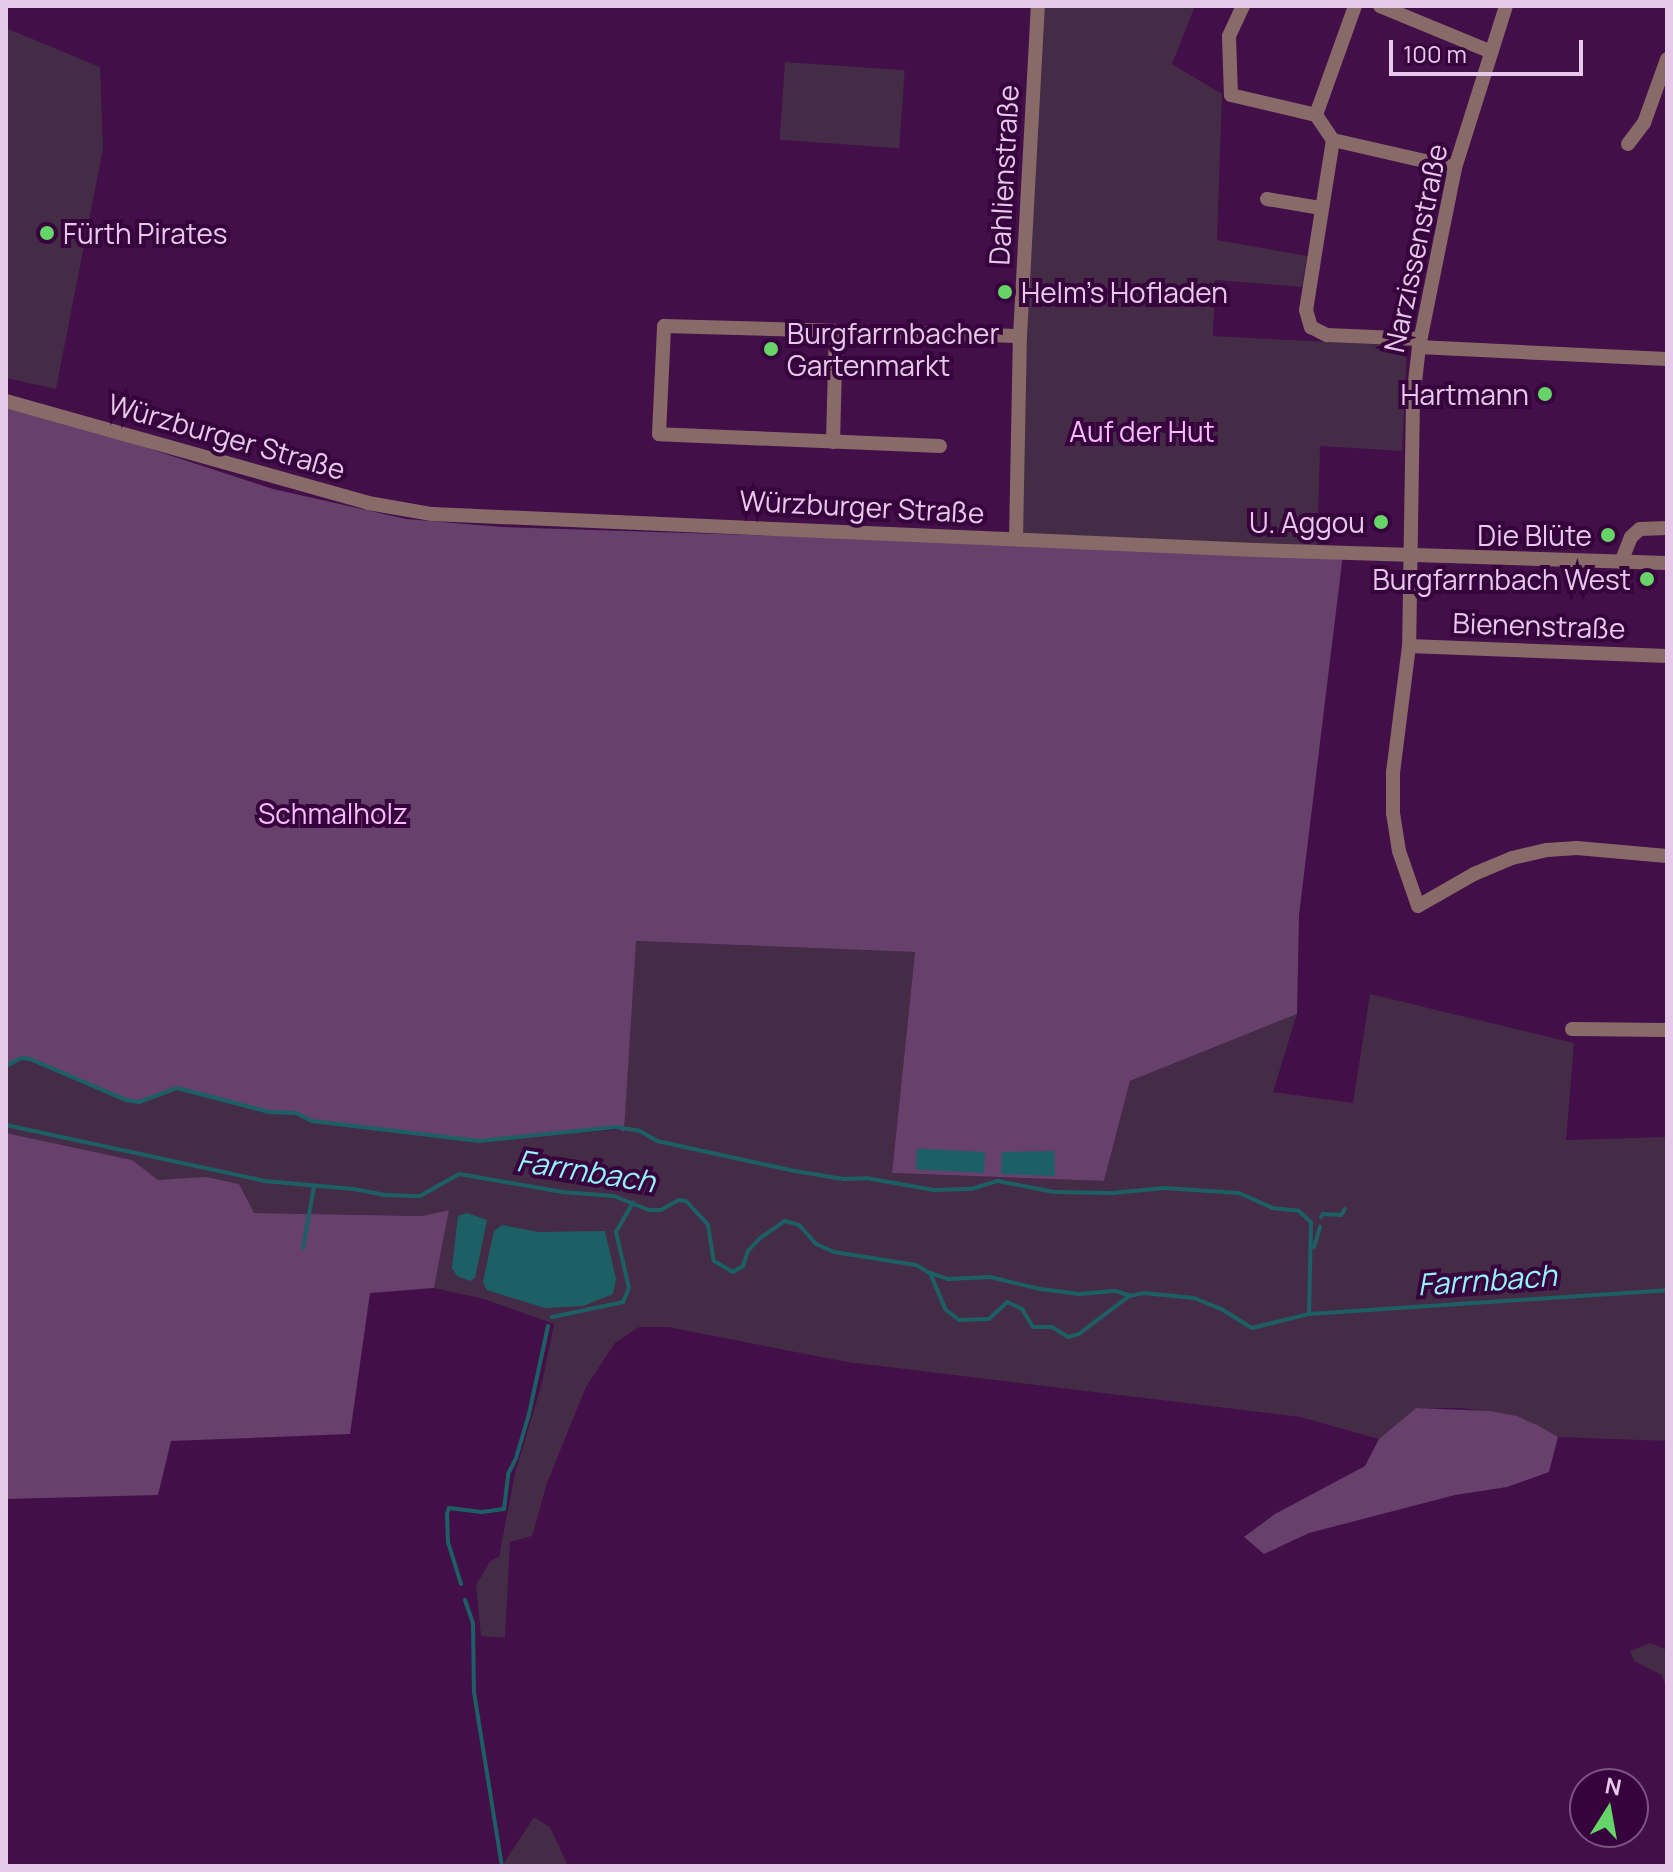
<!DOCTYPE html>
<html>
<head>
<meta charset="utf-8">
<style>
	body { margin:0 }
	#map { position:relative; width:1673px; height:1872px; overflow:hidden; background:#420f48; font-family:Manrope,sans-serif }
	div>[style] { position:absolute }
	.green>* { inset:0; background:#442b46; transform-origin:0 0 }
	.forest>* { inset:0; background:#67406b }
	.water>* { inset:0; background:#1c6066; transform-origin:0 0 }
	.stream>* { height:4px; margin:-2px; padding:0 2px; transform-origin:2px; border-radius:2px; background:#1c6066 }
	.minor>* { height:14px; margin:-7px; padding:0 7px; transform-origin:7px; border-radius:7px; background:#886b69 }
	.dots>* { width:22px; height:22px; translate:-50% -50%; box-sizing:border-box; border:4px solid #37033d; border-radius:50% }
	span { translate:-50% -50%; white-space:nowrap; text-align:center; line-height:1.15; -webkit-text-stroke:8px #37033d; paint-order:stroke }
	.street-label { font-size:28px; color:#e7c9ea }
	.poi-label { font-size:28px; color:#e7c9ea }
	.left { translate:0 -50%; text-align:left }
	.right { translate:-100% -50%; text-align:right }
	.park-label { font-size:28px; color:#f9bbff }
	.water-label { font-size:30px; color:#94f3fc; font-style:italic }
	.frame { position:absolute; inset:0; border:8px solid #e7c9ea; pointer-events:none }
	.north { position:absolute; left:1569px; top:1768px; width:80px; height:80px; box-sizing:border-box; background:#37033d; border:2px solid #7d5282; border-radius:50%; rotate:11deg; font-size:22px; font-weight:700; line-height:32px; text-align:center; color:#e7c9ea }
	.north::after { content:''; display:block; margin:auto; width:28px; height:36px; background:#66d467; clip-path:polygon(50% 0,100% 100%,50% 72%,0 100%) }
	.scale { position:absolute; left:1389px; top:40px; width:194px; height:36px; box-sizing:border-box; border:4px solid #e7c9ea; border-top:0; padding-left:10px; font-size:24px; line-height:28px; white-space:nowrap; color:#e7c9ea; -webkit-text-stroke:6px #37033d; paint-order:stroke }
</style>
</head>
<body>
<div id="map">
	<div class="green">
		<div style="clip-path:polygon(1044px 6px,1195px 6px,1172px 64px,1222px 94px,1217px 240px,1307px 256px,1302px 287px,1215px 280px,1213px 336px,1407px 346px,1402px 451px,1320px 446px,1317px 552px,1017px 546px,1027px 263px)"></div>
		<div style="clip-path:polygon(6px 28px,100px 67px,103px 149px,56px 389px,6px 378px)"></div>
		<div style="left:785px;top:62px;width:120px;height:78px;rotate:4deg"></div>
		<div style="clip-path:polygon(635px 941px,915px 952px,892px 1173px,1104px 1181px,1130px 1081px,1297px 1014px,1273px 1092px,1353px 1103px,1370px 994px,1574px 1043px,1566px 1140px,1667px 1137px,1667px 1441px,1558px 1437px,1517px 1416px,1461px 1408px,1416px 1408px,1379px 1439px,1300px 1417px,847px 1362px,668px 1327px,639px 1327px,615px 1343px,586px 1387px,547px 1483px,532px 1536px,510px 1542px,505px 1638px,481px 1636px,476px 1585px,490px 1561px,499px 1557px,515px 1473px,542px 1383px,554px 1324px,484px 1299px,434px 1288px,449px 1210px,422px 1216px,254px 1213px,206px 1177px,158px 1181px,132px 1160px,6px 1133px,6px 1066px,22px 1058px,30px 1059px,139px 1102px,177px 1088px,269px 1112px,296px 1113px,312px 1121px,479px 1141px,624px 1129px)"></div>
		<div style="clip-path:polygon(1650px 1643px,1667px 1650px,1667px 1690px,1662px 1675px,1634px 1661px,1630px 1651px)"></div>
		<div style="clip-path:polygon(534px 1817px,550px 1827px,568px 1866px,502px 1866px)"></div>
	</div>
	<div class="forest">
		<div style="clip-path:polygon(6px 408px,56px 418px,273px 489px,406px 519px,502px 527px,1343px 554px,1299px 915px,1297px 1014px,1130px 1081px,1104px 1181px,892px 1173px,915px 952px,636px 941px,624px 1132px,616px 1127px,479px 1141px,312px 1121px,296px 1113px,269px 1112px,177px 1088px,139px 1102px,126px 1100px,30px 1059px,22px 1058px,6px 1066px)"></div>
		<div style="clip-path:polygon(6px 1133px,132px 1160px,158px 1180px,206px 1177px,239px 1184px,254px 1213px,422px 1216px,449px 1210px,434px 1288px,370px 1293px,350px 1434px,171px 1441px,158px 1495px,6px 1499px)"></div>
		<div style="clip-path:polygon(1416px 1408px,1490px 1411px,1517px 1416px,1539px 1426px,1558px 1437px,1549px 1472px,1507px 1487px,1455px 1495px,1309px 1533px,1264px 1554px,1244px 1537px,1275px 1514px,1365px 1466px,1379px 1439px)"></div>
	</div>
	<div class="water">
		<div style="clip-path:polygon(1054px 1151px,1055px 1176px,1001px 1174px,1002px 1152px)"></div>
		<div style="left:985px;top:1152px;width:21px;height:68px;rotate:93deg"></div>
		<div style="clip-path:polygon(467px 1213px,487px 1220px,475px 1278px,470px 1281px,457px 1276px,452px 1268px,458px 1216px)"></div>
		<div style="clip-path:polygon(502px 1225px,539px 1232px,605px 1231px,616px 1279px,613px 1294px,583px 1306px,545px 1308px,487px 1290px,483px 1282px,494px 1231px)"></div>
	</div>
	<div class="stream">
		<div style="left:6px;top:1066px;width:18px;rotate:-27deg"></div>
		<div style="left:22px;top:1058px;width:8px;rotate:7deg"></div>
		<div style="left:30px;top:1059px;width:104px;rotate:23.1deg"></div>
		<div style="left:126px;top:1100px;width:13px;rotate:9deg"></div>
		<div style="left:139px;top:1102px;width:40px;rotate:-20.2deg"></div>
		<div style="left:177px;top:1088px;width:95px;rotate:14.6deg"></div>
		<div style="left:269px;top:1112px;width:27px;rotate:2deg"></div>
		<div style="left:296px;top:1113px;width:18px;rotate:27deg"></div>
		<div style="left:312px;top:1121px;width:168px;rotate:6.8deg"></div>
		<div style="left:479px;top:1141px;width:138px;rotate:-5.8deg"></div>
		<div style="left:616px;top:1127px;width:24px;rotate:9deg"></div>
		<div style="left:640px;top:1131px;width:20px;rotate:30deg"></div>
		<div style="left:657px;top:1141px;width:141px;rotate:12.3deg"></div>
		<div style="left:795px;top:1171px;width:49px;rotate:9.5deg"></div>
		<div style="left:843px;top:1179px;width:23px;rotate:-2deg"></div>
		<div style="left:866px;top:1178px;width:69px;rotate:10deg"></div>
		<div style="left:934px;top:1190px;width:37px;rotate:-2deg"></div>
		<div style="left:971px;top:1189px;width:28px;rotate:-17deg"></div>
		<div style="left:998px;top:1181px;width:57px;rotate:11.1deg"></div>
		<div style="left:1054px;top:1192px;width:58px;rotate:1deg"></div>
		<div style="left:1112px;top:1193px;width:53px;rotate:-5.4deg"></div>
		<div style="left:1165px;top:1188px;width:74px;rotate:3.9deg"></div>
		<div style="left:1239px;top:1193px;width:36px;rotate:24deg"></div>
		<div style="left:1272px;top:1208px;width:27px;rotate:6deg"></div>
		<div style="left:1299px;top:1211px;width:16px;rotate:43deg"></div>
		<div style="left:1311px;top:1222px;width:92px;rotate:91.2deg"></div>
		<div style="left:6px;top:1125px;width:264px;rotate:12.2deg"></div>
		<div style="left:264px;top:1181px;width:90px;rotate:5.1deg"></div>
		<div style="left:354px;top:1189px;width:33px;rotate:11deg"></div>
		<div style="left:386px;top:1195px;width:34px;rotate:2deg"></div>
		<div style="left:420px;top:1196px;width:45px;rotate:-29.4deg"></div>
		<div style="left:459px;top:1174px;width:105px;rotate:9.9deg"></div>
		<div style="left:562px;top:1192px;width:52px;rotate:4.4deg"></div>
		<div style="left:614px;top:1196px;width:38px;rotate:22deg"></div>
		<div style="left:649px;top:1210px;width:12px"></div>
		<div style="left:661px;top:1210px;width:21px;rotate:-29deg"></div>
		<div style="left:679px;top:1200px;width:7px;rotate:8deg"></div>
		<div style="left:686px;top:1201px;width:33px;rotate:47deg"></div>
		<div style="left:708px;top:1225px;width:36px;rotate:81deg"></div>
		<div style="left:714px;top:1261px;width:22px;rotate:30deg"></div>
		<div style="left:733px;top:1272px;width:12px;rotate:-31deg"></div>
		<div style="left:743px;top:1266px;width:16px;rotate:-72deg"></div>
		<div style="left:748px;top:1251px;width:16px;rotate:-47deg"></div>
		<div style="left:759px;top:1239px;width:32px;rotate:-35deg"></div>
		<div style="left:785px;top:1221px;width:15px;rotate:16deg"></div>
		<div style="left:799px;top:1225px;width:25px;rotate:48deg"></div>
		<div style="left:816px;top:1244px;width:20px;rotate:24deg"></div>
		<div style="left:834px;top:1252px;width:83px;rotate:9deg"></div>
		<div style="left:916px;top:1265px;width:16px;rotate:30deg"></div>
		<div style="left:930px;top:1273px;width:39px;rotate:67deg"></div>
		<div style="left:945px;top:1309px;width:18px;rotate:38deg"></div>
		<div style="left:959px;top:1320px;width:30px;rotate:-2deg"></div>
		<div style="left:989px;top:1319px;width:25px;rotate:-43deg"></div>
		<div style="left:1007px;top:1302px;width:17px;rotate:25deg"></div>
		<div style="left:1022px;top:1309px;width:21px;rotate:59deg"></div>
		<div style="left:1033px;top:1327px;width:19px"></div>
		<div style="left:1052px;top:1327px;width:19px;rotate:32deg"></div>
		<div style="left:1068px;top:1337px;width:11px;rotate:-15deg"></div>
		<div style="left:1079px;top:1334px;width:63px;rotate:-37.2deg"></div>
		<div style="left:1129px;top:1296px;width:15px;rotate:-11deg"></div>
		<div style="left:1144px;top:1293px;width:50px;rotate:5.7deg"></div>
		<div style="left:1194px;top:1298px;width:31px;rotate:22deg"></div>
		<div style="left:1223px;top:1310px;width:34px;rotate:32deg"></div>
		<div style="left:1252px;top:1328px;width:59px;rotate:-13.8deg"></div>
		<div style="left:1309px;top:1314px;width:359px;rotate:-3.8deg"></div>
		<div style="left:1321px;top:1217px;width:4px;rotate:-56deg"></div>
		<div style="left:1323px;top:1214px;width:18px;rotate:3deg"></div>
		<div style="left:1341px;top:1215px;width:7px;rotate:-56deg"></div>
		<div style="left:1314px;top:1247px;width:21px;rotate:-73deg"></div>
		<div style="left:303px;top:1248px;width:62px;rotate:-79.8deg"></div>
		<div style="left:930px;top:1273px;width:19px;rotate:18deg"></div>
		<div style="left:948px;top:1279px;width:42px;rotate:-2.7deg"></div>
		<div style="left:990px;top:1277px;width:51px;rotate:13.5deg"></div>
		<div style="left:1040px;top:1289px;width:40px;rotate:7.1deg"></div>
		<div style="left:1080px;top:1294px;width:36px;rotate:-5deg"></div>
		<div style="left:1116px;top:1291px;width:13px;rotate:18deg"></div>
		<div style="left:552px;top:1317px;width:73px;rotate:-11.9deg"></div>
		<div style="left:623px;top:1302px;width:15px;rotate:-67deg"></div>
		<div style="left:629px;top:1288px;width:57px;rotate:-103.1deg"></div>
		<div style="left:616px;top:1232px;width:34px;rotate:-60deg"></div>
		<div style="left:461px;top:1584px;width:44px;rotate:-107.2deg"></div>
		<div style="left:448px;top:1542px;width:28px;rotate:-92deg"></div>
		<div style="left:447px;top:1514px;width:6px;rotate:-72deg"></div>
		<div style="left:449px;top:1508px;width:33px;rotate:7deg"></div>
		<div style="left:482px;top:1512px;width:22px;rotate:-8deg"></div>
		<div style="left:504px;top:1509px;width:35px;rotate:-83deg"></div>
		<div style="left:508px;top:1474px;width:18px;rotate:-63deg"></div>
		<div style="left:516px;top:1458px;width:46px;rotate:-73.5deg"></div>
		<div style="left:529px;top:1414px;width:90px;rotate:-77.8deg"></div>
		<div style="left:465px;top:1600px;width:24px;rotate:71deg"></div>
		<div style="left:473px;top:1623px;width:69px;rotate:89.2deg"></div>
		<div style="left:474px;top:1692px;width:176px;rotate:80.9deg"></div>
	</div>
	<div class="minor">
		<div style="left:1243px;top:6px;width:33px;rotate:115deg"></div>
		<div style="left:1229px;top:36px;width:59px;rotate:88.1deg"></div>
		<div style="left:1231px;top:95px;width:87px;rotate:13.2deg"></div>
		<div style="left:1355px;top:6px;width:116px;rotate:109.7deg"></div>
		<div style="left:1316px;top:115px;width:30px;rotate:56deg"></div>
		<div style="left:1333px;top:140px;width:172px;rotate:99deg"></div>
		<div style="left:1306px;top:310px;width:18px;rotate:74deg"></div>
		<div style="left:1311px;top:327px;width:18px;rotate:27deg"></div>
		<div style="left:1327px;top:335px;width:93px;rotate:2.5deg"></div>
		<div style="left:1380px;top:6px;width:118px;rotate:22.4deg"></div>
		<div style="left:1506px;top:6px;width:170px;rotate:107.5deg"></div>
		<div style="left:1455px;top:168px;width:183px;rotate:101.4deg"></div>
		<div style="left:1419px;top:347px;width:52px;rotate:96.6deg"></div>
		<div style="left:1413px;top:399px;width:247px;rotate:90.9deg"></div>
		<div style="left:1409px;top:646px;width:127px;rotate:97.2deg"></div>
		<div style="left:1393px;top:772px;width:41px;rotate:90deg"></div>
		<div style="left:1393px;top:813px;width:38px;rotate:81deg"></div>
		<div style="left:1399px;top:851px;width:58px;rotate:70.9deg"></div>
		<div style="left:1418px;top:906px;width:64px;rotate:-29.7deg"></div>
		<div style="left:1474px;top:874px;width:41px;rotate:-22.8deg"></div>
		<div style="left:1512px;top:858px;width:36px;rotate:-13deg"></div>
		<div style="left:1547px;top:850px;width:30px;rotate:-4deg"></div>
		<div style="left:1577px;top:848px;width:90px;rotate:5.1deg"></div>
		<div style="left:1333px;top:140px;width:125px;rotate:12.9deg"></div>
		<div style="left:1628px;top:144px;width:26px;rotate:-53deg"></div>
		<div style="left:1644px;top:123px;width:68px;rotate:-70.2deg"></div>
		<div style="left:1267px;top:199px;width:55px;rotate:9.5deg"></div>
		<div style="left:1419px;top:347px;width:248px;rotate:2.8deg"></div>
		<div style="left:6px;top:401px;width:376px;rotate:15.7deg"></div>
		<div style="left:368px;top:503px;width:65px;rotate:9.8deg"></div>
		<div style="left:432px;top:514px;width:824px;rotate:2.5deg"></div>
		<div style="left:1255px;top:550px;width:412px;rotate:1.8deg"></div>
		<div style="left:833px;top:442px;width:111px;rotate:-88.5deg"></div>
		<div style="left:940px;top:446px;width:281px;rotate:-177.6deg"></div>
		<div style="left:659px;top:434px;width:108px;rotate:-87.3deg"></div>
		<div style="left:664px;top:326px;width:356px;rotate:1.6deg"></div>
		<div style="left:1016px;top:539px;width:203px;rotate:-88.9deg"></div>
		<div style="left:1020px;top:336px;width:330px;rotate:-86.9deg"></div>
		<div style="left:1621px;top:562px;width:27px;rotate:-68deg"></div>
		<div style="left:1631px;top:537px;width:12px;rotate:-42deg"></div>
		<div style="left:1640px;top:529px;width:27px;rotate:-2deg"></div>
		<div style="left:1409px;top:646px;width:258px;rotate:2.2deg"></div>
		<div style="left:1572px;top:1029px;width:95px;rotate:0.6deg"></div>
	</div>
	<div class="dots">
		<div style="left:47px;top:233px;background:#66d467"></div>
		<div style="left:1005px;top:292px;background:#66d467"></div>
		<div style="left:771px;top:349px;background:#66d467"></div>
		<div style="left:1545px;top:394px;background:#66d467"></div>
		<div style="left:1381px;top:522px;background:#66d467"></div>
		<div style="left:1608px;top:535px;background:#66d467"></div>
		<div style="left:1647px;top:579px;background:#66d467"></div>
	</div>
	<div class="street-label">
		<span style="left:1003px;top:175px;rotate:-87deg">Dahlienstraße</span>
		<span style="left:1415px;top:248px;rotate:-78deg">Narzissenstraße</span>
		<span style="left:227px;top:436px;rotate:16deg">Würzburger Straße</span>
		<span style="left:862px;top:506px;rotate:3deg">Würzburger Straße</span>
		<span style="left:1539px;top:625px;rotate:2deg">Bienenstraße</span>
	</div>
	<div class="poi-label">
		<span class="left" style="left:63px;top:233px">Fürth Pirates</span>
		<span class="left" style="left:1021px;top:292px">Helm's Hofladen</span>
		<span class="left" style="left:787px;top:349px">Burgfarrnbacher<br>Gartenmarkt</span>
		<span class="right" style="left:1529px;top:394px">Hartmann</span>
		<span class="right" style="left:1365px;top:522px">U. Aggou</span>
		<span class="right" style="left:1592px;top:535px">Die Blüte</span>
		<span class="right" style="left:1631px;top:579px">Burgfarrnbach West</span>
	</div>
	<div class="park-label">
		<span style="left:1142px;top:431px">Auf der Hut</span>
		<span style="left:333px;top:813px">Schmalholz</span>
	</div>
	<div class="water-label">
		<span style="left:586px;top:1171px;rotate:9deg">Farrnbach</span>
		<span style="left:1487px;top:1280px;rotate:-4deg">Farrnbach</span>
	</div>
	<div class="frame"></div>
	<div class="north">N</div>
	<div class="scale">100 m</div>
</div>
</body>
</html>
